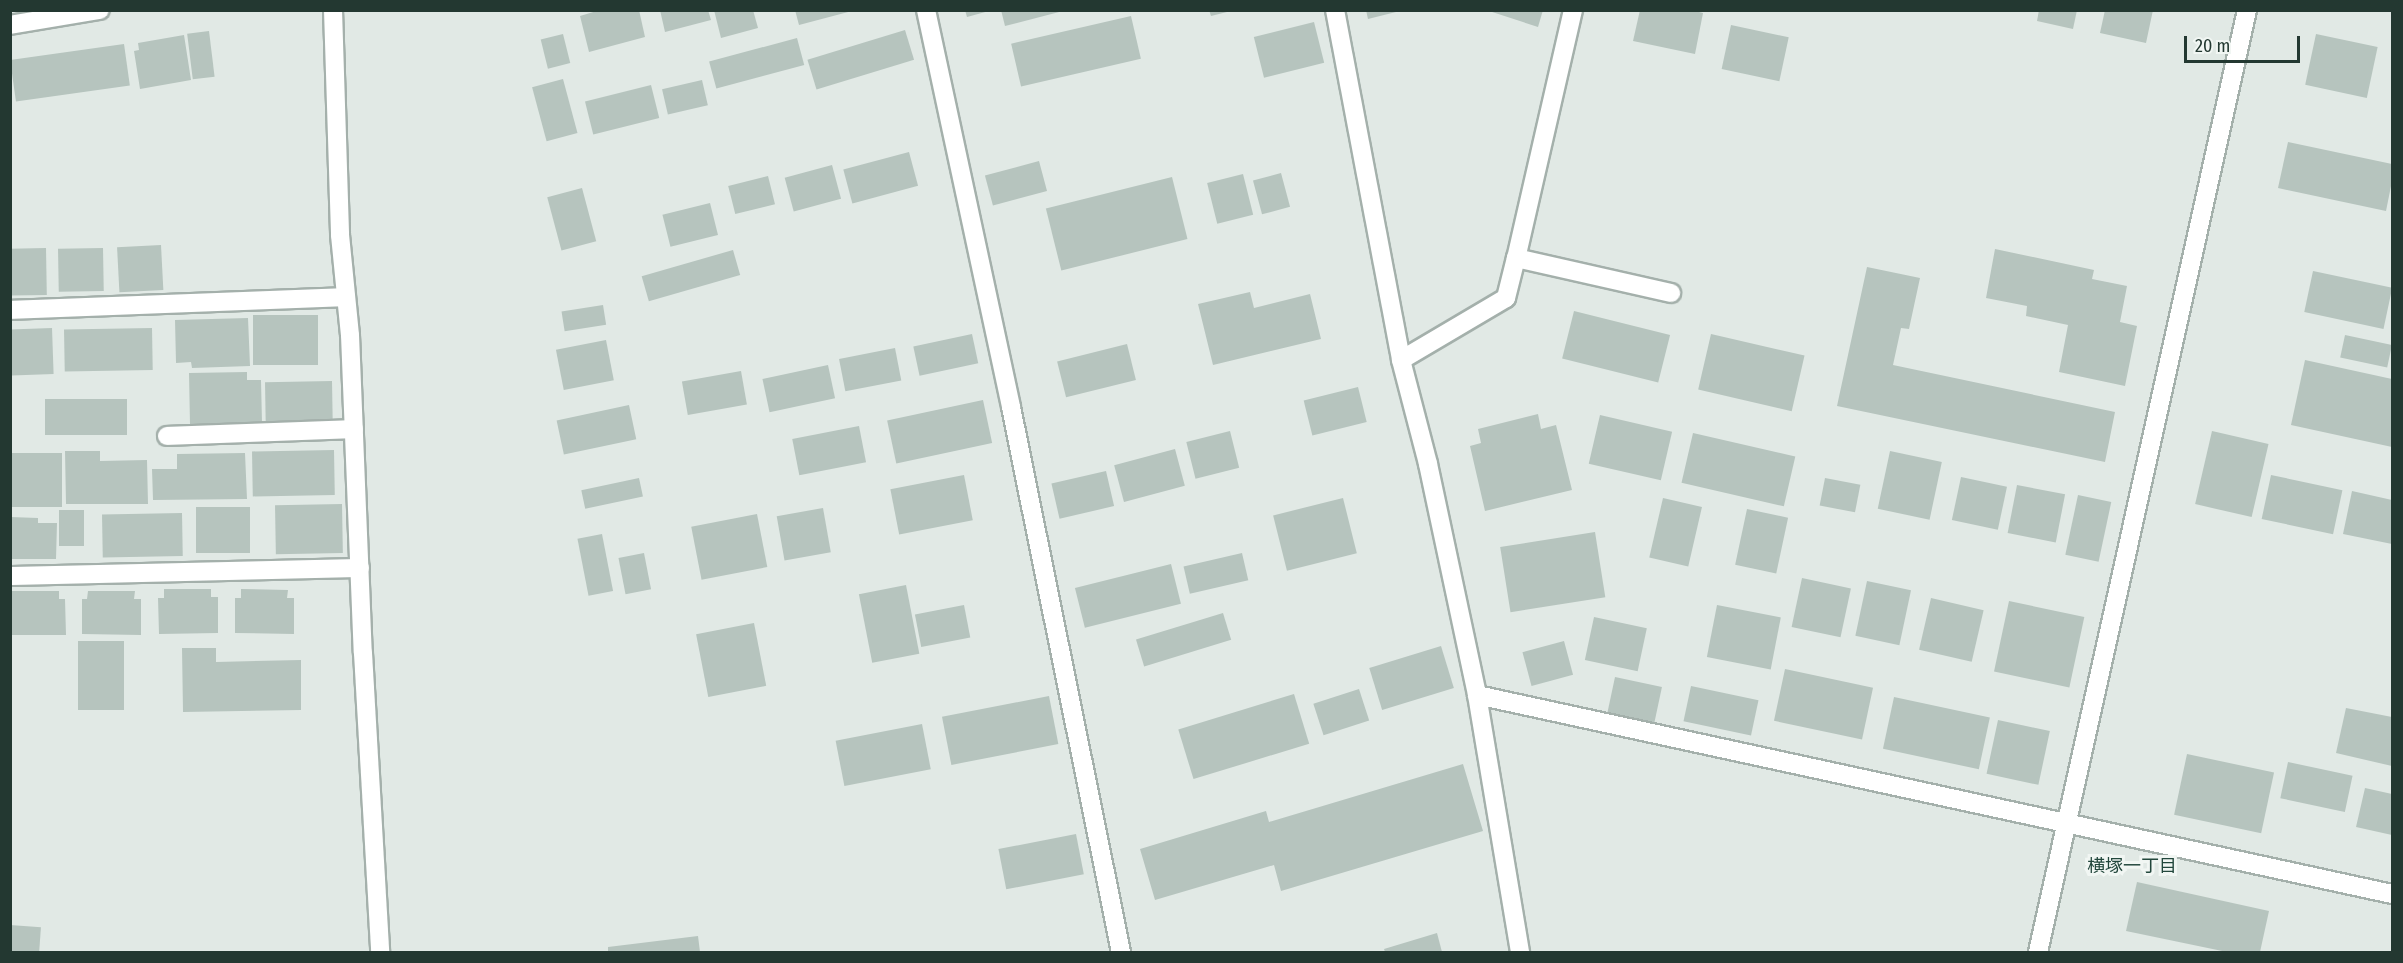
<!DOCTYPE html>
<html>
<head>
<meta charset="utf-8">
<style>
	body { margin:0 }
	#map { position:relative; width:2403px; height:963px; overflow:hidden; background:#e1e9e5; font-family:"Fira Sans Condensed","Noto Sans JP",sans-serif }
	div>[style] { position:absolute }
	.building>* { inset:0; background:#b6c4be; transform-origin:0 0 }
	.roads { filter:drop-shadow(2px 0 #a4b0ab) drop-shadow(-2px 0 #a4b0ab) drop-shadow(0 2px #a4b0ab) drop-shadow(0 -2px #a4b0ab) }
	.minor>* { height:18px; margin:-9px; padding:0 9px; transform-origin:9px; border-radius:9px; background:#fff }
	span { translate:-50% -50%; white-space:nowrap; text-align:center; line-height:1.15; -webkit-text-stroke:6px #f1f6f3; paint-order:stroke }
	.neighbourhood-label { font-size:18px; color:#22473c }
	.frame { position:absolute; inset:0; border:12px solid #233831; pointer-events:none }
	.scale { position:absolute; left:2184px; top:36px; width:116px; height:27px; box-sizing:border-box; border:3px solid #233831; border-top:0; padding-left:8px; font-size:18px; line-height:21px; white-space:nowrap; color:#233831; -webkit-text-stroke:4px #f1f6f3; paint-order:stroke }
</style>
</head>
<body>
<div id="map">
	<div class="building">
		<div style="clip-path:polygon(600px 10px,639px 10px,645px 37px,589px 52px,580px 16px)"></div>
		<div style="clip-path:polygon(660px 10px,708px 10px,711px 20px,665px 32px)"></div>
		<div style="clip-path:polygon(714px 10px,753px 10px,758px 28px,721px 38px)"></div>
		<div style="clip-path:polygon(795px 10px,852px 10px,852px 11px,799px 25px)"></div>
		<div style="clip-path:polygon(965px 10px,989px 10px,989px 11px,967px 17px)"></div>
		<div style="clip-path:polygon(1001px 10px,1063px 10px,1063px 11px,1005px 26px)"></div>
		<div style="clip-path:polygon(1209px 10px,1230px 10px,1231px 11px,1211px 16px)"></div>
		<div style="clip-path:polygon(1366px 10px,1400px 10px,1400px 11px,1368px 19px)"></div>
		<div style="clip-path:polygon(1486px 10px,1543px 10px,1538px 27px)"></div>
		<div style="clip-path:polygon(1640px 10px,1691px 10px,1703px 13px,1695px 54px,1633px 41px)"></div>
		<div style="clip-path:polygon(2039px 10px,2077px 10px,2073px 29px,2037px 21px)"></div>
		<div style="clip-path:polygon(2105px 10px,2153px 10px,2146px 43px,2100px 33px)"></div>
		<div style="left:1131px;top:16px;width:44px;height:123px;rotate:77deg"></div>
		<div style="left:1314px;top:22px;width:42px;height:62px;rotate:76deg"></div>
		<div style="left:1731px;top:25px;width:59px;height:45px;rotate:12deg"></div>
		<div style="left:905px;top:30px;width:31px;height:102px;rotate:73deg"></div>
		<div style="left:209px;top:31px;width:46px;height:22px;rotate:83deg"></div>
		<div style="left:563px;top:34px;width:30px;height:23px;rotate:76deg"></div>
		<div style="left:2316px;top:34px;width:63px;height:52px;rotate:12deg"></div>
		<div style="clip-path:polygon(184px 35px,191px 80px,140px 89px,134px 51px,139px 50px,138px 43px)"></div>
		<div style="left:797px;top:38px;width:28px;height:91px;rotate:75deg"></div>
		<div style="left:124px;top:44px;width:42px;height:115px;rotate:82deg"></div>
		<div style="left:563px;top:79px;width:56px;height:32px;rotate:75deg"></div>
		<div style="left:702px;top:80px;width:26px;height:41px;rotate:77deg"></div>
		<div style="left:651px;top:85px;width:34px;height:68px;rotate:76deg"></div>
		<div style="clip-path:polygon(2288px 142px,2392px 164px,2392px 181px,2386px 211px,2278px 188px)"></div>
		<div style="left:909px;top:152px;width:35px;height:68px;rotate:75deg"></div>
		<div style="left:1039px;top:161px;width:31px;height:56px;rotate:75deg"></div>
		<div style="left:832px;top:165px;width:35px;height:49px;rotate:75deg"></div>
		<div style="left:1281px;top:173px;width:35px;height:29px;rotate:75deg"></div>
		<div style="left:1243px;top:174px;width:42px;height:37px;rotate:76deg"></div>
		<div style="left:768px;top:176px;width:29px;height:41px;rotate:76deg"></div>
		<div style="left:1172px;top:177px;width:64px;height:130px;rotate:76deg"></div>
		<div style="left:582px;top:188px;width:55px;height:36px;rotate:75deg"></div>
		<div style="left:710px;top:203px;width:33px;height:49px;rotate:76deg"></div>
		<div style="left:161px;top:245px;width:45px;height:44px;rotate:87deg"></div>
		<div style="left:46px;top:248px;width:47px;height:36px;rotate:89deg"></div>
		<div style="left:103px;top:248px;width:43px;height:45px;rotate:89deg"></div>
		<div style="clip-path:polygon(1995px 249px,2094px 270px,2092px 279px,2127px 286px,2120px 322px,2137px 326px,2125px 386px,2059px 372px,2068px 325px,2026px 316px,2027px 306px,1986px 298px)"></div>
		<div style="left:733px;top:250px;width:26px;height:95px;rotate:74deg"></div>
		<div style="clip-path:polygon(1867px 267px,1920px 278px,1909px 329px,1901px 328px,1893px 365px,2115px 412px,2105px 462px,1837px 406px)"></div>
		<div style="left:2313px;top:271px;width:81px;height:42px;rotate:12deg"></div>
		<div style="clip-path:polygon(1250px 292px,1254px 308px,1310px 294px,1321px 339px,1213px 365px,1198px 304px)"></div>
		<div style="left:603px;top:305px;width:20px;height:42px;rotate:81deg"></div>
		<div style="left:1574px;top:311px;width:99px;height:49px;rotate:14deg"></div>
		<div style="left:318px;top:315px;width:50px;height:65px;rotate:90deg"></div>
		<div style="clip-path:polygon(248px 318px,250px 366px,192px 368px,191px 362px,176px 363px,175px 320px)"></div>
		<div style="left:52px;top:328px;width:46px;height:42px;rotate:88deg"></div>
		<div style="left:152px;top:328px;width:42px;height:88px;rotate:89deg"></div>
		<div style="left:972px;top:334px;width:30px;height:60px;rotate:78deg"></div>
		<div style="left:1711px;top:334px;width:96px;height:57px;rotate:13deg"></div>
		<div style="left:2345px;top:335px;width:48px;height:23px;rotate:12deg"></div>
		<div style="left:606px;top:340px;width:41px;height:51px;rotate:79deg"></div>
		<div style="left:1127px;top:344px;width:37px;height:72px;rotate:76deg"></div>
		<div style="left:895px;top:348px;width:33px;height:57px;rotate:79deg"></div>
		<div style="clip-path:polygon(2305px 360px,2392px 379px,2392px 447px,2291px 425px)"></div>
		<div style="left:828px;top:365px;width:34px;height:67px;rotate:78deg"></div>
		<div style="left:741px;top:371px;width:34px;height:60px;rotate:80deg"></div>
		<div style="clip-path:polygon(247px 372px,247px 380px,261px 380px,262px 423px,190px 425px,189px 373px)"></div>
		<div style="left:332px;top:381px;width:40px;height:67px;rotate:89deg"></div>
		<div style="left:1358px;top:387px;width:36px;height:56px;rotate:76deg"></div>
		<div style="left:127px;top:399px;width:36px;height:82px;rotate:90deg"></div>
		<div style="left:983px;top:400px;width:44px;height:98px;rotate:78deg"></div>
		<div style="left:629px;top:405px;width:35px;height:74px;rotate:78deg"></div>
		<div style="clip-path:polygon(1538px 414px,1541px 429px,1556px 425px,1572px 490px,1485px 511px,1470px 446px,1481px 443px,1478px 429px)"></div>
		<div style="left:1600px;top:415px;width:74px;height:50px;rotate:13deg"></div>
		<div style="left:859px;top:426px;width:37px;height:68px;rotate:79deg"></div>
		<div style="left:1230px;top:431px;width:38px;height:45px;rotate:76deg"></div>
		<div style="left:2212px;top:431px;width:58px;height:75px;rotate:13deg"></div>
		<div style="left:1693px;top:433px;width:105px;height:51px;rotate:13deg"></div>
		<div style="left:1175px;top:449px;width:38px;height:63px;rotate:75deg"></div>
		<div style="left:334px;top:450px;width:45px;height:82px;rotate:89deg"></div>
		<div style="clip-path:polygon(65px 451px,100px 451px,100px 461px,147px 460px,148px 504px,66px 504px)"></div>
		<div style="left:1890px;top:451px;width:53px;height:59px;rotate:12deg"></div>
		<div style="left:62px;top:453px;width:54px;height:52px;rotate:90deg"></div>
		<div style="clip-path:polygon(245px 453px,247px 499px,153px 500px,152px 469px,177px 469px,177px 454px)"></div>
		<div style="left:1106px;top:471px;width:36px;height:56px;rotate:77deg"></div>
		<div style="left:964px;top:475px;width:46px;height:75px;rotate:79deg"></div>
		<div style="left:2271px;top:475px;width:73px;height:45px;rotate:12deg"></div>
		<div style="left:1961px;top:477px;width:47px;height:44px;rotate:12deg"></div>
		<div style="left:639px;top:478px;width:19px;height:59px;rotate:78deg"></div>
		<div style="left:1825px;top:478px;width:36px;height:28px;rotate:11deg"></div>
		<div style="left:2017px;top:485px;width:49px;height:49px;rotate:11deg"></div>
		<div style="clip-path:polygon(2352px 491px,2392px 500px,2392px 544px,2343px 534px)"></div>
		<div style="left:2078px;top:495px;width:34px;height:61px;rotate:12deg"></div>
		<div style="left:1343px;top:498px;width:57px;height:72px;rotate:76deg"></div>
		<div style="left:1663px;top:498px;width:40px;height:61px;rotate:13deg"></div>
		<div style="left:342px;top:504px;width:49px;height:67px;rotate:89deg"></div>
		<div style="left:250px;top:507px;width:46px;height:54px;rotate:90deg"></div>
		<div style="left:823px;top:508px;width:45px;height:47px;rotate:80deg"></div>
		<div style="left:1747px;top:509px;width:42px;height:57px;rotate:12deg"></div>
		<div style="left:59px;top:510px;width:25px;height:36px"></div>
		<div style="left:182px;top:513px;width:43px;height:80px;rotate:89deg"></div>
		<div style="left:757px;top:514px;width:54px;height:67px;rotate:79deg"></div>
		<div style="clip-path:polygon(10px 517px,38px 518px,38px 523px,57px 523px,56px 559px,10px 559px)"></div>
		<div style="left:1595px;top:532px;width:66px;height:96px;rotate:81deg"></div>
		<div style="left:602px;top:534px;width:58px;height:25px;rotate:79deg"></div>
		<div style="left:644px;top:553px;width:37px;height:26px;rotate:79deg"></div>
		<div style="left:1242px;top:553px;width:28px;height:60px;rotate:77deg"></div>
		<div style="left:1171px;top:564px;width:41px;height:99px;rotate:76deg"></div>
		<div style="left:1802px;top:578px;width:50px;height:50px;rotate:12deg"></div>
		<div style="left:1867px;top:581px;width:45px;height:56px;rotate:12deg"></div>
		<div style="left:906px;top:585px;width:70px;height:48px;rotate:79deg"></div>
		<div style="clip-path:polygon(164px 589px,211px 589px,211px 597px,218px 597px,218px 633px,159px 634px,158px 598px,164px 598px)"></div>
		<div style="clip-path:polygon(241px 589px,288px 590px,287px 598px,294px 598px,294px 634px,235px 633px,235px 598px,241px 598px)"></div>
		<div style="clip-path:polygon(12px 591px,59px 591px,59px 599px,65px 599px,66px 635px,10px 635px)"></div>
		<div style="clip-path:polygon(88px 591px,135px 591px,134px 599px,141px 599px,141px 635px,82px 634px,82px 599px,87px 599px)"></div>
		<div style="left:1931px;top:598px;width:54px;height:53px;rotate:13deg"></div>
		<div style="left:2009px;top:601px;width:77px;height:72px;rotate:12deg"></div>
		<div style="left:964px;top:605px;width:33px;height:50px;rotate:79deg"></div>
		<div style="left:1717px;top:605px;width:65px;height:53px;rotate:11deg"></div>
		<div style="left:1223px;top:613px;width:28px;height:91px;rotate:73deg"></div>
		<div style="left:1594px;top:617px;width:54px;height:44px;rotate:12deg"></div>
		<div style="left:754px;top:623px;width:64px;height:59px;rotate:79deg"></div>
		<div style="left:124px;top:641px;width:69px;height:46px;rotate:90deg"></div>
		<div style="left:1564px;top:641px;width:35px;height:43px;rotate:75deg"></div>
		<div style="left:1441px;top:646px;width:44px;height:75px;rotate:73deg"></div>
		<div style="clip-path:polygon(182px 648px,216px 648px,216px 662px,301px 660px,301px 710px,183px 712px)"></div>
		<div style="left:1785px;top:669px;width:90px;height:53px;rotate:12deg"></div>
		<div style="left:1615px;top:677px;width:48px;height:37px;rotate:12deg"></div>
		<div style="left:1691px;top:686px;width:69px;height:36px;rotate:12deg"></div>
		<div style="left:1359px;top:689px;width:33px;height:48px;rotate:72deg"></div>
		<div style="left:1294px;top:694px;width:52px;height:121px;rotate:73deg"></div>
		<div style="left:1049px;top:696px;width:49px;height:109px;rotate:79deg"></div>
		<div style="left:1894px;top:697px;width:98px;height:53px;rotate:12deg"></div>
		<div style="clip-path:polygon(2346px 708px,2392px 717px,2392px 766px,2336px 753px)"></div>
		<div style="left:1998px;top:720px;width:53px;height:55px;rotate:12deg"></div>
		<div style="left:922px;top:724px;width:46px;height:88px;rotate:79deg"></div>
		<div style="left:2187px;top:754px;width:89px;height:62px;rotate:12deg"></div>
		<div style="left:2288px;top:762px;width:66px;height:37px;rotate:12deg"></div>
		<div style="clip-path:polygon(1463px 764px,1483px 831px,1281px 891px,1274px 865px,1155px 900px,1140px 849px,1266px 811px,1269px 822px)"></div>
		<div style="clip-path:polygon(2365px 788px,2392px 794px,2392px 835px,2356px 827px)"></div>
		<div style="left:1076px;top:834px;width:41px;height:79px;rotate:79deg"></div>
		<div style="clip-path:polygon(2137px 882px,2269px 911px,2260px 952px,2227px 952px,2126px 931px)"></div>
		<div style="left:10px;top:925px;width:31px;height:27px;rotate:4deg"></div>
		<div style="clip-path:polygon(1437px 933px,1442px 952px,1385px 952px,1384px 949px)"></div>
		<div style="clip-path:polygon(698px 936px,700px 952px,608px 952px,608px 947px)"></div>
	</div>
	<div class="roads">
		<div class="minor">
			<div style="left:333px;top:10px;width:225px;rotate:88.2deg"></div>
			<div style="left:340px;top:235px;width:100px;rotate:84.3deg"></div>
			<div style="left:350px;top:335px;width:318px;rotate:87.7deg"></div>
			<div style="left:363px;top:653px;width:299px;rotate:86.7deg"></div>
			<div style="left:926px;top:10px;width:406px;rotate:77.9deg"></div>
			<div style="left:1011px;top:407px;width:556px;rotate:78.59deg"></div>
			<div style="left:1335px;top:10px;width:356px;rotate:79.3deg"></div>
			<div style="left:1401px;top:360px;width:107px;rotate:75.4deg"></div>
			<div style="left:1428px;top:464px;width:236px;rotate:78deg"></div>
			<div style="left:1477px;top:695px;width:261px;rotate:80.5deg"></div>
			<div style="left:1573px;top:10px;width:254px;rotate:102.9deg"></div>
			<div style="left:1516px;top:258px;width:159px;rotate:12.7deg"></div>
			<div style="left:10px;top:25px;width:91px;rotate:-9.5deg"></div>
			<div style="left:10px;top:310px;width:336px;rotate:-2.2deg"></div>
			<div style="left:1401px;top:360px;width:122px;rotate:-30.6deg"></div>
			<div style="left:1506px;top:298px;width:41px;rotate:-76deg"></div>
			<div style="left:167px;top:436px;width:187px;rotate:-2.1deg"></div>
			<div style="left:10px;top:576px;width:350px;rotate:-1.3deg"></div>
			<div style="left:1477px;top:695px;width:936px;rotate:12.27deg"></div>
			<div style="left:2038px;top:952px;width:965px;rotate:-77.49deg"></div>
		</div>
	</div>
	<div class="neighbourhood-label">
		<span style="left:2132px;top:866px">横塚一丁目</span>
	</div>
	<div class="frame"></div>
	<div class="scale">20 m</div>
</div>
</body>
</html>
